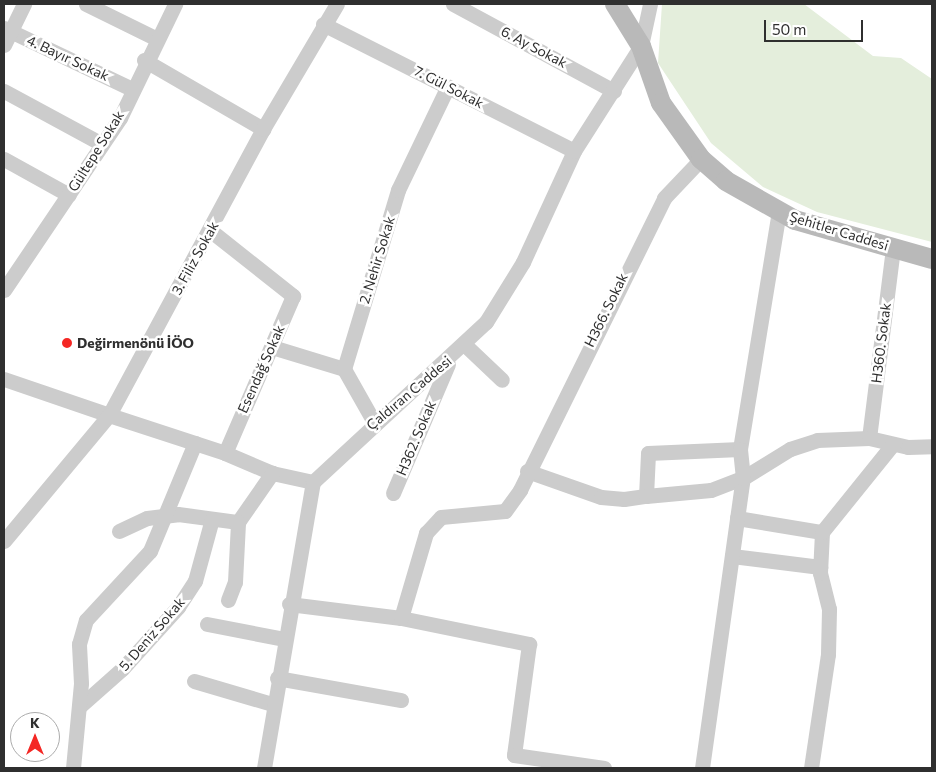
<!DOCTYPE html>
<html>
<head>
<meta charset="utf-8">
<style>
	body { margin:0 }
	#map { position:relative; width:936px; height:772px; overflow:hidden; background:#fff; font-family:Commissioner,sans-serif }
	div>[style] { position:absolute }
	.green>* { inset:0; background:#e4eedc }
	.street>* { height:15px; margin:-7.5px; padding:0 7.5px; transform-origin:7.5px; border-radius:7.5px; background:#ccc }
	.secondary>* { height:20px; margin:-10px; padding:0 10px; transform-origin:10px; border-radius:10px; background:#b9b9b9 }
	.dots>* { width:14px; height:14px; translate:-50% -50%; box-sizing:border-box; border:2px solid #fff; border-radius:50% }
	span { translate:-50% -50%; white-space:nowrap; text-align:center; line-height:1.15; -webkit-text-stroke:5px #fff; paint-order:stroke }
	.street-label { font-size:14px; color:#2f2f2f }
	.poi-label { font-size:14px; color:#2f2f2f; font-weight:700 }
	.left { translate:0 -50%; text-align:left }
	.frame { position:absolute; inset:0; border:5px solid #2f2f2f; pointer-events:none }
	.north { position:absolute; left:10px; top:712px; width:50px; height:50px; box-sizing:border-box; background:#fff; border:1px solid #acacac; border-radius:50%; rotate:0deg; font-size:14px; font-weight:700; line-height:20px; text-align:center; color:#2f2f2f }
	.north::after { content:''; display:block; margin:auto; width:18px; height:22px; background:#f42724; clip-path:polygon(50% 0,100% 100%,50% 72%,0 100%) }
	.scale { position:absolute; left:764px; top:20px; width:99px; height:22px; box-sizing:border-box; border:2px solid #2f2f2f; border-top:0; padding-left:6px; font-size:15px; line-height:18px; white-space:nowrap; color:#2f2f2f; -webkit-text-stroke:4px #fff; paint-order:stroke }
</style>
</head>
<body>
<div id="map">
	<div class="green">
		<div style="clip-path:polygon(662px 4px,804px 4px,873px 56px,901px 58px,932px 79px,932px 242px,817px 212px,763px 187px,711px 143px,658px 63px)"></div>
	</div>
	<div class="street">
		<div style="left:86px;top:4px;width:77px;rotate:26.2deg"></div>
		<div style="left:453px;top:4px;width:183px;rotate:28.4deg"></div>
		<div style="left:323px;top:24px;width:281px;rotate:26.8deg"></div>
		<div style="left:4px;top:28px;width:142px;rotate:25.5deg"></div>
		<div style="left:4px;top:45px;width:46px;rotate:-64deg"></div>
		<div style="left:144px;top:60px;width:138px;rotate:30.1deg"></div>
		<div style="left:4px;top:91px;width:111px;rotate:28.4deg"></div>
		<div style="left:4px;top:159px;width:74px;rotate:29deg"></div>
		<div style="left:211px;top:231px;width:105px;rotate:38.4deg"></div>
		<div style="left:293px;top:296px;width:171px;rotate:113.4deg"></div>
		<div style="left:225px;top:453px;width:51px;rotate:23.1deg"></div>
		<div style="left:272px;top:473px;width:42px;rotate:12.4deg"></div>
		<div style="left:4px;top:290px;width:207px;rotate:-56deg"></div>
		<div style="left:120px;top:118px;width:127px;rotate:-64.2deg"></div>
		<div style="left:464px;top:344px;width:52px;rotate:43.5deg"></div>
		<div style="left:272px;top:347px;width:75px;rotate:17deg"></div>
		<div style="left:344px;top:369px;width:187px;rotate:-73.2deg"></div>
		<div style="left:398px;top:190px;width:115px;rotate:-64.3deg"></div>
		<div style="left:344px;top:369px;width:61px;rotate:60.5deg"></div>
		<div style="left:4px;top:379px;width:111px;rotate:18.9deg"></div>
		<div style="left:109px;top:415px;width:325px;rotate:-61.7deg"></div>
		<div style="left:263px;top:129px;width:145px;rotate:-59.4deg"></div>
		<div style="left:869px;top:438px;width:193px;rotate:-82.8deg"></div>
		<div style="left:527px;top:471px;width:78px;rotate:19.4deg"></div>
		<div style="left:601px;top:497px;width:23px;rotate:5deg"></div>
		<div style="left:624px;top:499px;width:22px;rotate:-8deg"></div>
		<div style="left:646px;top:496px;width:43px;rotate:-87.3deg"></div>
		<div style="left:648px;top:453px;width:92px;rotate:-2.5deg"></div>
		<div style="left:740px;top:449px;width:241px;rotate:-80.7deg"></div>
		<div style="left:393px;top:493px;width:140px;rotate:-66.9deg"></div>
		<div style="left:646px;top:496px;width:65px;rotate:-5.3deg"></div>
		<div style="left:711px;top:490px;width:34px;rotate:-21deg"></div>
		<div style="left:743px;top:478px;width:55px;rotate:-31.7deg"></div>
		<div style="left:790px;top:449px;width:28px;rotate:-18deg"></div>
		<div style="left:817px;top:440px;width:52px;rotate:-2.2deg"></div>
		<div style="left:869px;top:438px;width:40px;rotate:13deg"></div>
		<div style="left:908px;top:447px;width:24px;rotate:-2deg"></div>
		<div style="left:737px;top:518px;width:86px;rotate:9.4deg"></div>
		<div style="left:119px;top:531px;width:31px;rotate:-25deg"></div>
		<div style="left:147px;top:518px;width:31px;rotate:-7deg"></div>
		<div style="left:178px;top:514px;width:61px;rotate:7.6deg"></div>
		<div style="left:238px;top:522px;width:60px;rotate:-55.2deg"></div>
		<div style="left:4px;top:541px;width:164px;rotate:-50.2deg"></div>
		<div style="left:109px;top:415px;width:122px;rotate:18.1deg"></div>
		<div style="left:732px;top:556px;width:89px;rotate:7.1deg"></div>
		<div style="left:228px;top:600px;width:19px;rotate:-69deg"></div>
		<div style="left:235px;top:582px;width:60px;rotate:-87.1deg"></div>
		<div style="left:289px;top:604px;width:113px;rotate:7.1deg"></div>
		<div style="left:401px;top:618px;width:131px;rotate:11.5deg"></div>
		<div style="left:529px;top:644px;width:112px;rotate:97.7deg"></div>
		<div style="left:514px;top:755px;width:91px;rotate:8.2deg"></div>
		<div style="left:401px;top:618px;width:89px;rotate:-73.6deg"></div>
		<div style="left:426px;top:533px;width:22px;rotate:-47deg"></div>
		<div style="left:441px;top:517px;width:64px;rotate:-5.4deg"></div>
		<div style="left:505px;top:511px;width:26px;rotate:-54deg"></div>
		<div style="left:520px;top:490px;width:326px;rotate:-63.7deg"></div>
		<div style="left:664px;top:198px;width:54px;rotate:-46.5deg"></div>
		<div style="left:207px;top:624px;width:78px;rotate:11deg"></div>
		<div style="left:277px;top:678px;width:126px;rotate:10.1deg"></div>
		<div style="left:194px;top:681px;width:81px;rotate:16.4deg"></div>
		<div style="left:79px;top:707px;width:57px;rotate:-41.5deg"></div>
		<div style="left:122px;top:669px;width:84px;rotate:-47.9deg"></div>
		<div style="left:178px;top:607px;width:31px;rotate:-57deg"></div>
		<div style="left:195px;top:581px;width:64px;rotate:-74.7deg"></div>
		<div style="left:73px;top:768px;width:85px;rotate:-84.6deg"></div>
		<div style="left:81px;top:683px;width:39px;rotate:-93deg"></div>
		<div style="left:79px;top:644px;width:25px;rotate:-74deg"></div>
		<div style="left:86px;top:620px;width:94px;rotate:-47.2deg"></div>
		<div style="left:150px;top:551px;width:117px;rotate:-67.4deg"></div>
		<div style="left:264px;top:768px;width:290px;rotate:-80.3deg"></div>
		<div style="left:313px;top:482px;width:236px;rotate:-42.8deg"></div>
		<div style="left:486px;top:322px;width:70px;rotate:-58.3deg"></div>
		<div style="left:523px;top:262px;width:122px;rotate:-65.3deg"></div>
		<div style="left:574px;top:151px;width:125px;rotate:-57.5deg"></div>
		<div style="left:641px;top:46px;width:43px;rotate:-77.9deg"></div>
		<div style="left:702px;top:768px;width:293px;rotate:-82deg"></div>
		<div style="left:743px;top:478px;width:29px;rotate:-96deg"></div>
		<div style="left:811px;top:768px;width:115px;rotate:-81.5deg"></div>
		<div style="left:828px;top:654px;width:45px;rotate:-88.7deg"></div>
		<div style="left:829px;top:609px;width:37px;rotate:-104deg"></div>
		<div style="left:820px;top:573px;width:41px;rotate:-87.2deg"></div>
		<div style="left:822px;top:532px;width:113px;rotate:-51.1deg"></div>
	</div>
	<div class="secondary">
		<div style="left:615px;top:4px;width:49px;rotate:58.2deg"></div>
		<div style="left:641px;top:46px;width:60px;rotate:70.7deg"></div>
		<div style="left:661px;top:103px;width:69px;rotate:54.5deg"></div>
		<div style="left:701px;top:159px;width:33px;rotate:41deg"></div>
		<div style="left:726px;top:181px;width:79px;rotate:29.5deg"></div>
		<div style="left:795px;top:220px;width:142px;rotate:15.9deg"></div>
	</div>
	<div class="dots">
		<div style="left:67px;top:343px;background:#f42724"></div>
	</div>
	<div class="street-label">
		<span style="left:534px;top:47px;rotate:28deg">6. Ay Sokak</span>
		<span style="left:68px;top:58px;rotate:25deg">4. Bayır Sokak</span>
		<span style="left:449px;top:87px;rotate:27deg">7. Gül Sokak</span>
		<span style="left:96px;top:151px;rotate:-58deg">Gültepe Sokak</span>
		<span style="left:839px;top:231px;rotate:17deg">Şehitler Caddesi</span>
		<span style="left:195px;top:258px;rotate:-61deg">3. Filiz Sokak</span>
		<span style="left:377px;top:260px;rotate:-73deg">2. Nehir Sokak</span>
		<span style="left:606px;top:310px;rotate:-64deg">H366. Sokak</span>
		<span style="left:881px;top:343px;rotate:-83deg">H360. Sokak</span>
		<span style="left:261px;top:369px;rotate:-66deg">Esendağ Sokak</span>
		<span style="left:409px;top:393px;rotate:-40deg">Çaldıran Caddesi</span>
		<span style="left:416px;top:438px;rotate:-67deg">H362. Sokak</span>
		<span style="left:152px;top:634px;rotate:-49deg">5. Deniz Sokak</span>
	</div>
	<div class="poi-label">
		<span class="left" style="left:77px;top:343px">Değirmenönü İÖO</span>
	</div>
	<div class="frame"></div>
	<div class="north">K</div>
	<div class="scale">50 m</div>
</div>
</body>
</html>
